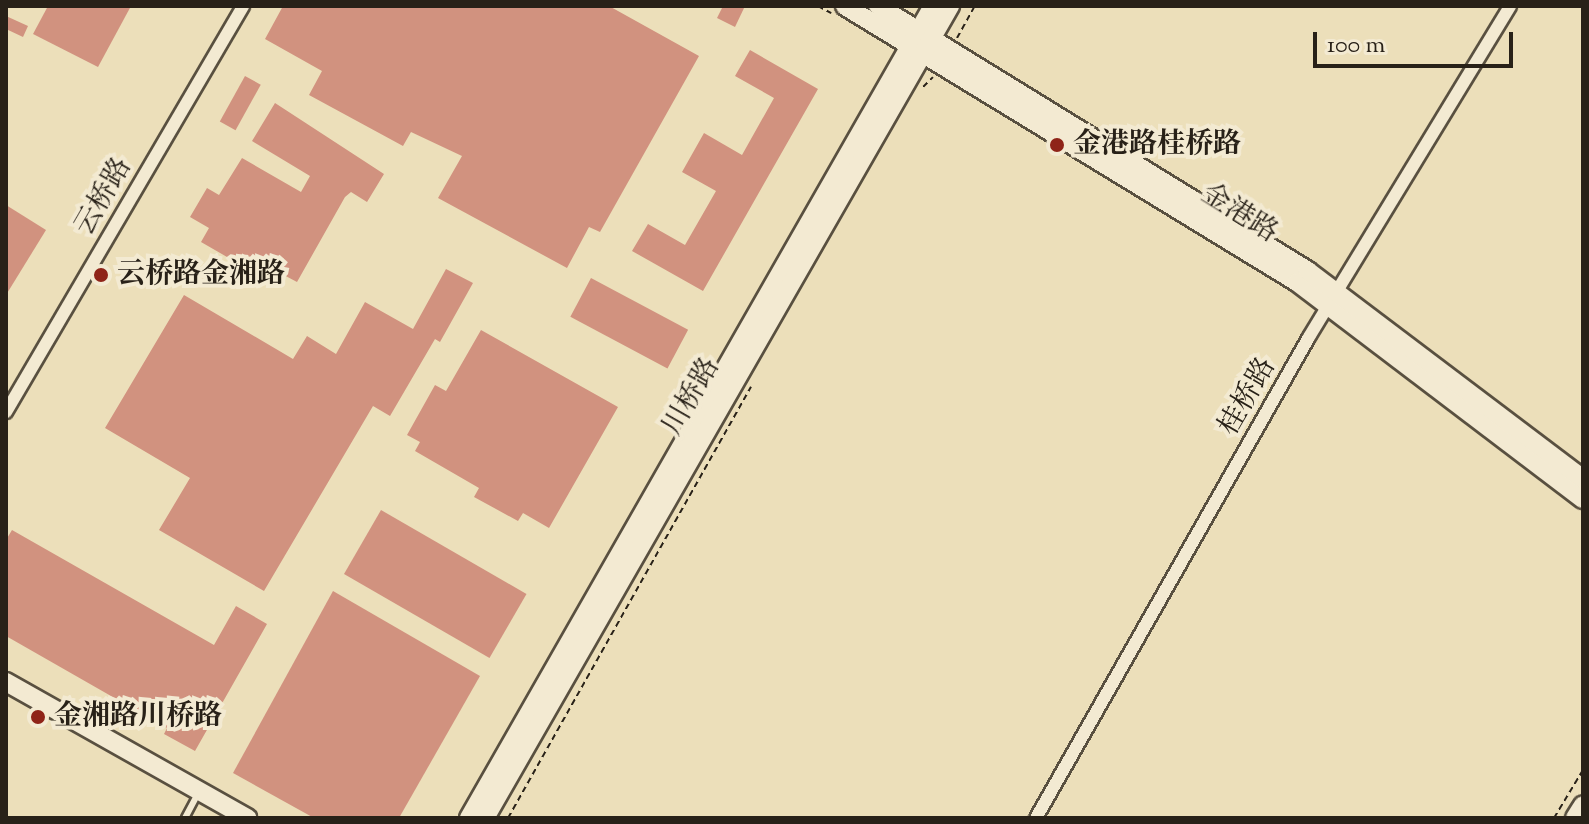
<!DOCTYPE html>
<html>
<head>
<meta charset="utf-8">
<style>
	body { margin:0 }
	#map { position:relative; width:1589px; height:824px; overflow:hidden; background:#ecdfba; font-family:"Sorts Mill Goudy","Noto Serif SC",serif }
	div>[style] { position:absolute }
	.building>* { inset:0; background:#d1927f; transform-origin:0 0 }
	.path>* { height:2px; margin-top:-1px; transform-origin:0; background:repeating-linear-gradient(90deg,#282118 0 6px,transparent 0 10px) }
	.roads { filter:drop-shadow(2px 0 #595040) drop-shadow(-2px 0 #595040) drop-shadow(0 2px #595040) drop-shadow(0 -2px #595040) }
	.lane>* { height:6px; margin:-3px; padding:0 3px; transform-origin:3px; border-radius:3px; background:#f3ead2 }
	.street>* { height:12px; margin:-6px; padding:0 6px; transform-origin:6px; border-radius:6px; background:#f3ead2 }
	.secondary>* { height:18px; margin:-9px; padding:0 9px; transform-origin:9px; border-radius:9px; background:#f3ead2 }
	.dots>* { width:22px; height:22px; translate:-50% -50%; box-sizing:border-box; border:4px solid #f3ead2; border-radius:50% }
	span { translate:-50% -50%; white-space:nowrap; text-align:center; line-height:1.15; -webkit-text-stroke:8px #f3ead2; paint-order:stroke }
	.poi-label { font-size:28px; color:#282118; font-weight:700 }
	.left { translate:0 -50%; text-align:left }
	.street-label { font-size:28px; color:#282118 }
	.frame { position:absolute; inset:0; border:8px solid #282118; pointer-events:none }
	.scale { position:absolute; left:1313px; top:32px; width:200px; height:36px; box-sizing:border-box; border:4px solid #282118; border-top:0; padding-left:10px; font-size:24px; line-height:28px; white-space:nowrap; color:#282118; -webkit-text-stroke:6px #f3ead2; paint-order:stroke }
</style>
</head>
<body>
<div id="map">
	<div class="building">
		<div style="clip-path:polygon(48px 6px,131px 6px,98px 67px,33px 34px)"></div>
		<div style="clip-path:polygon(283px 6px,609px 6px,699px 56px,600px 232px,589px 227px,567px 268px,438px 198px,462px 156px,411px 132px,403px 146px,309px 95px,322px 71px,265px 39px)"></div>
		<div style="clip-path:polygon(723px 6px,745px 6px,735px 27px,717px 18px)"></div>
		<div style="clip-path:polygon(6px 16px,28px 26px,23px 37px,6px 29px)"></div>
		<div style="clip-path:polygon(750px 50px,818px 89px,703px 291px,632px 251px,648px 224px,685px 245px,716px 191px,682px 172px,704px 133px,742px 155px,774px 98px,735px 76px)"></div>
		<div style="left:245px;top:76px;width:18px;height:52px;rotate:29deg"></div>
		<div style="clip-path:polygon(275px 103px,384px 174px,367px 202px,351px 192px,345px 197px,297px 282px,280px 273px,274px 284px,201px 242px,209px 228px,190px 217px,207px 188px,219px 195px,242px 158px,301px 192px,310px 176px,252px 141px)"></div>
		<div style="clip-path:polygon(6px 205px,46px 230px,6px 295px)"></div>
		<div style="clip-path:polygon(446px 269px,473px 283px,440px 342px,435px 339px,390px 416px,373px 406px,264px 591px,159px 530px,190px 478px,105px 428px,184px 295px,293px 359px,307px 336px,336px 354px,365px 302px,413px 329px)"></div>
		<div style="left:591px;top:278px;width:110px;height:44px;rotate:28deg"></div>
		<div style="clip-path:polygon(481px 330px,618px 407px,549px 528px,523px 513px,518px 521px,474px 497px,479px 488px,415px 451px,420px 442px,407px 435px,435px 385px,446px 391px)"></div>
		<div style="left:381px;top:510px;width:168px;height:74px;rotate:30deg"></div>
		<div style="clip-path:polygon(12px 530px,214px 645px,236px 606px,267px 624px,195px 751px,164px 734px,167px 728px,6px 636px,6px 540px)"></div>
		<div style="clip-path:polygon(333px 591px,480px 676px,399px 818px,314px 818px,233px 773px)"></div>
	</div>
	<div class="path">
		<div style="left:818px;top:6px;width:15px;rotate:28deg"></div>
		<div style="left:957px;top:38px;width:37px;rotate:-61deg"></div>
		<div style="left:923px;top:87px;width:14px;rotate:-45deg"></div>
		<div style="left:508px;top:818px;width:495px;rotate:-60.6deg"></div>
		<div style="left:1554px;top:818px;width:56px;rotate:-58.9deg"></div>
	</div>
	<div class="roads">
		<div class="lane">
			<div style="left:185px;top:818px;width:27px;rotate:-62deg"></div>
		</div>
		<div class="street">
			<div style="left:6px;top:412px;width:470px;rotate:-59.7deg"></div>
			<div style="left:1036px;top:818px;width:553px;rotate:-60.42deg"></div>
			<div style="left:1309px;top:337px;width:387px;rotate:-58.7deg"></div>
		</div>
		<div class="secondary">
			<div style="left:845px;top:6px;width:530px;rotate:31.41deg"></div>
			<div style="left:1297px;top:282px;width:359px;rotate:37.2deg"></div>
			<div style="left:878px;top:6px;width:505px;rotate:31.64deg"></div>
			<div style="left:1308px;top:271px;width:345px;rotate:37.1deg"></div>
			<div style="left:6px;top:682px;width:277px;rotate:29.4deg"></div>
			<div style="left:469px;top:818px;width:935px;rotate:-60.26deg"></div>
			<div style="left:485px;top:818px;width:936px;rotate:-60.2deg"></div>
			<div style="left:1575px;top:818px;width:15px;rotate:-58deg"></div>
		</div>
	</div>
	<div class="dots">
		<div style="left:1057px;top:145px;background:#8f2418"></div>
		<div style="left:101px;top:275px;background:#8f2418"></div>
		<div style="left:38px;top:717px;background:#8f2418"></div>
	</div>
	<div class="poi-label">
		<span class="left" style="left:1073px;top:145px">金港路桂桥路</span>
		<span class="left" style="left:117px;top:275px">云桥路金湘路</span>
		<span class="left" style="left:54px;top:717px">金湘路川桥路</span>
	</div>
	<div class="street-label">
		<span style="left:104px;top:197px;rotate:-60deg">云桥路</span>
		<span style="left:1239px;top:214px;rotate:32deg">金港路</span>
		<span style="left:692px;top:397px;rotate:-60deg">川桥路</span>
		<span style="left:1248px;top:397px;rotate:-60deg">桂桥路</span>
	</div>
	<div class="frame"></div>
	<div class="scale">100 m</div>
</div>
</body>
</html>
